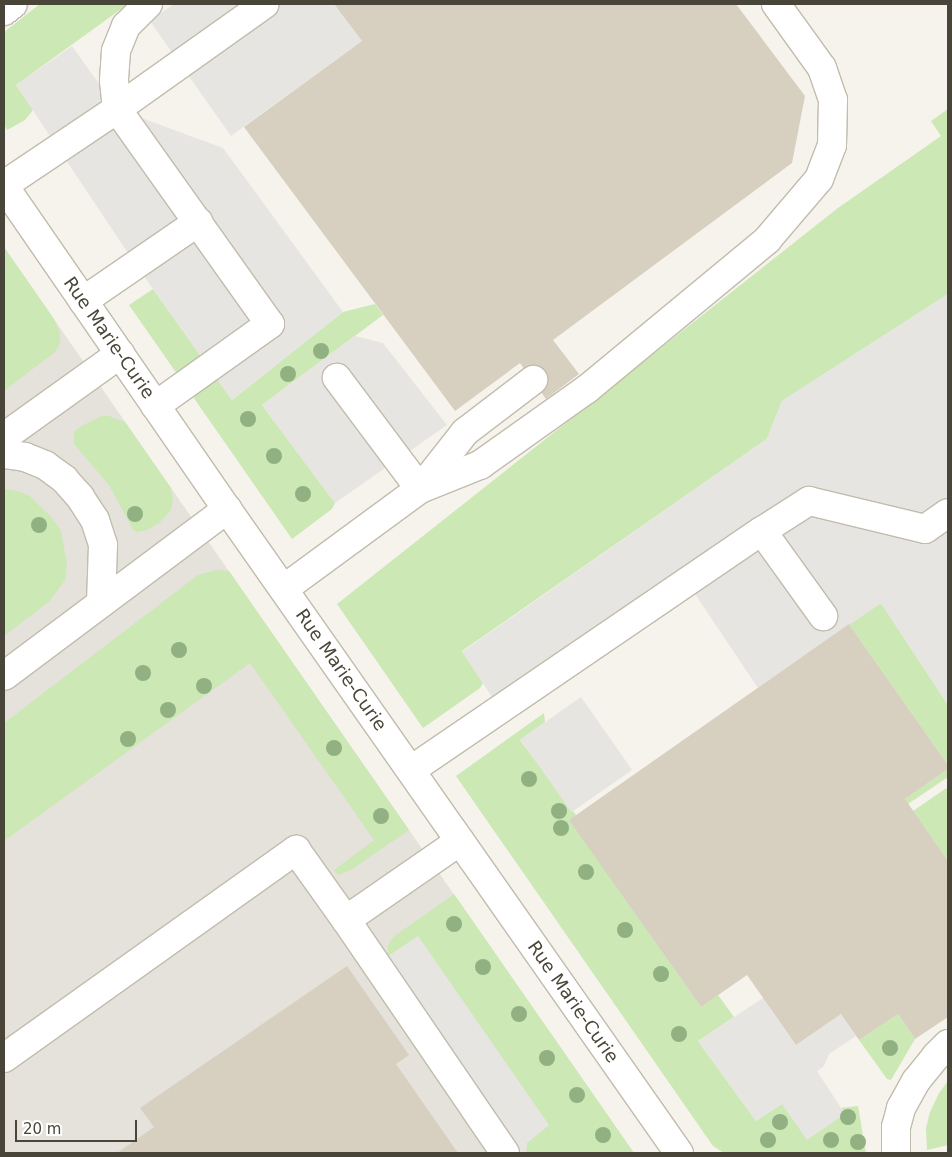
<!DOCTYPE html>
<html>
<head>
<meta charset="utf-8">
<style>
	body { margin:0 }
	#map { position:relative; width:952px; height:1157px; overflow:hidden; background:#f5f3eb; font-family:"DejaVu Sans",sans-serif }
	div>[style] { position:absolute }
	.industrial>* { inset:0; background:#e5e2dc }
	.green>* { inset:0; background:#cbe8b5 }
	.parking>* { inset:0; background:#e7e5e2; transform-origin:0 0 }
	.building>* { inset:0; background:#d7d0c0 }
	.roads { filter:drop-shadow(1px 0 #c1bcad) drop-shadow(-1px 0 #c1bcad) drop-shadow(0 1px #c1bcad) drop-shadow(0 -1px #c1bcad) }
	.minor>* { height:28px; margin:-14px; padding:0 14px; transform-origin:14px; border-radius:14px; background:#fff }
	.trees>* { width:16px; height:16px; margin:-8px; border-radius:50%; background:#91b182 }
	span { translate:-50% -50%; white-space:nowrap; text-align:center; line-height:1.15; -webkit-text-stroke:4.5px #fff; paint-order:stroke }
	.street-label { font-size:18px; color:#494538 }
	.frame { position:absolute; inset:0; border:5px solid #494538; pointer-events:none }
	.scale { position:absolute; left:15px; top:1120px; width:122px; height:22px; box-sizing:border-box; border:2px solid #494538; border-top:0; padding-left:6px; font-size:15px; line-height:18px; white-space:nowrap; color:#494538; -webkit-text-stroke:4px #fff; paint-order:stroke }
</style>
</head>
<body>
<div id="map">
	<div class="industrial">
		<div style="clip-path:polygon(4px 247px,171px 488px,634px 1153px,4px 1153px)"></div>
	</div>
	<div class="green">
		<div style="clip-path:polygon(40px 4px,128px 4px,16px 85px,33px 110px,25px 120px,7px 130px,4px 124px,4px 32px)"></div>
		<div style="clip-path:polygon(948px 109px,948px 294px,782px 401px,767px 439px,462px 651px,483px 683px,480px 688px,423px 728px,337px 604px,838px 208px,941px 136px,931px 121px)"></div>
		<div style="clip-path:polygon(4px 247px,54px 319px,60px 333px,60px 343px,55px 352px,4px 391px)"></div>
		<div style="clip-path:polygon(153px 289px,232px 400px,343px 312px,375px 304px,383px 315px,262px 405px,335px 503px,332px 509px,292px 539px,129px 305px)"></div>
		<div style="clip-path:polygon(101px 416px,109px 416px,125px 422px,171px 488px,173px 500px,171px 510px,159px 523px,147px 530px,138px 532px,133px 530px,109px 485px,74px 444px,74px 432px,78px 428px)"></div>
		<div style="clip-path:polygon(4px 489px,17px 491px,29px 495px,52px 518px,61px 531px,67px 565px,65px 580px,50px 601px,4px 636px)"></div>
		<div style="clip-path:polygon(216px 570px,229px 571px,409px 830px,351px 870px,338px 875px,334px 870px,374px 840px,250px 663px,4px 841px,4px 723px,198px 575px)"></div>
		<div style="clip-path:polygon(881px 603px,948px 705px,948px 765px,849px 624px)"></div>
		<div style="clip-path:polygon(544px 713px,545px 722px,520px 740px,576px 815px,570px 820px,701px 1007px,718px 995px,734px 1017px,698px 1041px,756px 1121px,782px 1104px,845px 1114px,841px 1108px,858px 1106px,866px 1153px,724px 1153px,713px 1146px,456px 776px)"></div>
		<div style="clip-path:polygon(948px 769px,948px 777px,908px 804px,905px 799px)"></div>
		<div style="clip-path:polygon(948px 787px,948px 861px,913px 811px)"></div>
		<div style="clip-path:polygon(454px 894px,634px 1153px,526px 1152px,527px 1143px,549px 1125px,388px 956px,388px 946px,393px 937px)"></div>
		<div style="clip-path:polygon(898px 1014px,915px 1039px,891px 1080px,887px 1079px,859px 1040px)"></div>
		<div style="clip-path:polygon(948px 1081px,948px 1145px,927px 1150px,926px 1128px,930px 1112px,939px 1093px)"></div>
	</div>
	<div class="parking">
		<div style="clip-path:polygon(174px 4px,334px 4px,362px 41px,231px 136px,150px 21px)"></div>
		<div style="clip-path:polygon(72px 46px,117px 109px,223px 148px,343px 312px,232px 400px,136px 265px,16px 85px)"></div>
		<div style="clip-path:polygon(948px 294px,948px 705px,881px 603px,758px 688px,687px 582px,500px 709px,462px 652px,767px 439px,782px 401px)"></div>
		<div style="clip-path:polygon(355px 336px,383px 343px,447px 425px,335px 503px,262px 405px)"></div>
		<div style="left:581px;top:697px;width:89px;height:74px;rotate:55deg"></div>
		<div style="clip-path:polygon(418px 936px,549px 1125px,527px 1143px,526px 1152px,530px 1153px,505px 1153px,376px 964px)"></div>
		<div style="clip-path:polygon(763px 998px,796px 1045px,841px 1014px,856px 1036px,829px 1054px,824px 1066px,817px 1071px,845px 1114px,807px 1140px,782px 1104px,756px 1121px,698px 1041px)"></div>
	</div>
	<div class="building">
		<div style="clip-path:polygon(334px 4px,736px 4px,805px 96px,792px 163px,553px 340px,579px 374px,546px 399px,520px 363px,455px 411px,244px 127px,362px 41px)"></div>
		<div style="clip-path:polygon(849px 624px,948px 765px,948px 769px,905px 799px,948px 861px,948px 1017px,915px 1039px,898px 1014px,859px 1040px,841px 1014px,796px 1045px,747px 975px,701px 1007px,569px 820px)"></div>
		<div style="clip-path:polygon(347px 966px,409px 1055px,396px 1064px,458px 1153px,117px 1153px,154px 1127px,140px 1108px)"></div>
	</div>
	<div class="roads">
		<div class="minor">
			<div style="left:148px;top:4px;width:31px;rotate:135deg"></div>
			<div style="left:126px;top:26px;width:27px;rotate:112deg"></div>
			<div style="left:116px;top:51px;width:30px;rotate:94deg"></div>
			<div style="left:114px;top:81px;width:28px;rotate:84deg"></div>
			<div style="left:117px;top:109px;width:181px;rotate:-35.4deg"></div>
			<div style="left:4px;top:11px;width:11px;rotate:-38deg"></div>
			<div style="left:4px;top:185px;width:136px;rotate:-33.9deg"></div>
			<div style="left:117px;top:109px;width:264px;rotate:54.6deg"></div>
			<div style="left:270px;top:324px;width:141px;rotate:144.5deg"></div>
			<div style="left:4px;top:186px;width:393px;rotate:55.4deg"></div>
			<div style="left:227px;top:509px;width:787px;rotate:54.94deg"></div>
			<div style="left:83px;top:301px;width:140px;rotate:-34.5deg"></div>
			<div style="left:4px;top:437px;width:143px;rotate:-35.6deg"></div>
			<div style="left:4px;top:454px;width:21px;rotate:8deg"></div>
			<div style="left:25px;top:457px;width:22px;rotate:22deg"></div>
			<div style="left:45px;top:465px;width:24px;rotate:36deg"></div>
			<div style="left:64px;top:479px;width:24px;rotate:48deg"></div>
			<div style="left:80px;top:497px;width:27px;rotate:57deg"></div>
			<div style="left:95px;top:520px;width:26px;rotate:72deg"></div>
			<div style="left:103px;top:545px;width:58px;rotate:92deg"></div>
			<div style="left:421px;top:488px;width:71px;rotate:-51.8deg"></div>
			<div style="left:465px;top:432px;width:86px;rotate:-37.4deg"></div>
			<div style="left:420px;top:489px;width:65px;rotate:-21.8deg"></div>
			<div style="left:480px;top:465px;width:131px;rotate:-35.4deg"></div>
			<div style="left:587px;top:389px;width:234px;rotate:-39.6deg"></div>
			<div style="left:767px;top:240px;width:80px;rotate:-49.6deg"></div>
			<div style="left:819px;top:179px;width:36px;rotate:-69deg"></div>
			<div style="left:832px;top:145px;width:45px;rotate:-88.7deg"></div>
			<div style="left:833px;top:100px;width:34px;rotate:-109deg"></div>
			<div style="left:822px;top:68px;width:79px;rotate:-125.7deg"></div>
			<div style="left:762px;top:531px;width:56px;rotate:-32.6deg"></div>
			<div style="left:809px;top:501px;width:119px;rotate:13.6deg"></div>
			<div style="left:925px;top:529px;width:28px;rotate:-35deg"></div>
			<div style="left:285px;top:588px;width:167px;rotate:-36.3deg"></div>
			<div style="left:420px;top:489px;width:139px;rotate:-126.8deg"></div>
			<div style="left:4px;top:676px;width:279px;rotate:-36.8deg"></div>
			<div style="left:411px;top:770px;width:425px;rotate:-34.3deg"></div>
			<div style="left:762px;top:531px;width:105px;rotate:54.3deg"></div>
			<div style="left:460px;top:841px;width:139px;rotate:145.3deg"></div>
			<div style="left:346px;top:920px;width:282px;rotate:55.7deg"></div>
			<div style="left:4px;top:1058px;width:359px;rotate:-35.5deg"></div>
			<div style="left:296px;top:850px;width:86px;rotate:54.5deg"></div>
			<div style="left:896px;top:1153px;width:26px;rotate:-90deg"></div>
			<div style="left:896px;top:1127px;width:20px;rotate:-75deg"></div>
			<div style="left:901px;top:1108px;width:31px;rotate:-61deg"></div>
			<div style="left:916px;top:1081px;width:32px;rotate:-51deg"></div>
			<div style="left:936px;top:1056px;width:17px;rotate:-45deg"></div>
		</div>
	</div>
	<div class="trees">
		<div style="left:321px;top:351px"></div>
		<div style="left:288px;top:374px"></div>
		<div style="left:248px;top:419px"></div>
		<div style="left:274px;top:456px"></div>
		<div style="left:303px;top:494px"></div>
		<div style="left:135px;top:514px"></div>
		<div style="left:39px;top:525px"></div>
		<div style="left:179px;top:650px"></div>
		<div style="left:143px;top:673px"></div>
		<div style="left:204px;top:686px"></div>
		<div style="left:168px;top:710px"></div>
		<div style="left:128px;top:739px"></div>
		<div style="left:334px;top:748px"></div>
		<div style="left:529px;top:779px"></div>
		<div style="left:559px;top:811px"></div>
		<div style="left:381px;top:816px"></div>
		<div style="left:561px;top:828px"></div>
		<div style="left:586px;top:872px"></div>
		<div style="left:454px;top:924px"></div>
		<div style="left:625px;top:930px"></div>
		<div style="left:483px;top:967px"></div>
		<div style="left:661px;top:974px"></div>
		<div style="left:519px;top:1014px"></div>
		<div style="left:679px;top:1034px"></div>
		<div style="left:890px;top:1048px"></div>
		<div style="left:547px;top:1058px"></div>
		<div style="left:577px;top:1095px"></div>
		<div style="left:848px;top:1117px"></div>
		<div style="left:780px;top:1122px"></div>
		<div style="left:603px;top:1135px"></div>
		<div style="left:768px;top:1140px"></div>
		<div style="left:831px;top:1140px"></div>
		<div style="left:858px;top:1142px"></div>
	</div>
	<div class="street-label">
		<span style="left:109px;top:338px;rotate:55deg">Rue Marie-Curie</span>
		<span style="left:341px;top:670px;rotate:55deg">Rue Marie-Curie</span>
		<span style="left:573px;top:1002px;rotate:55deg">Rue Marie-Curie</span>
	</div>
	<div class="frame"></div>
	<div class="scale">20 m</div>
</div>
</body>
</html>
